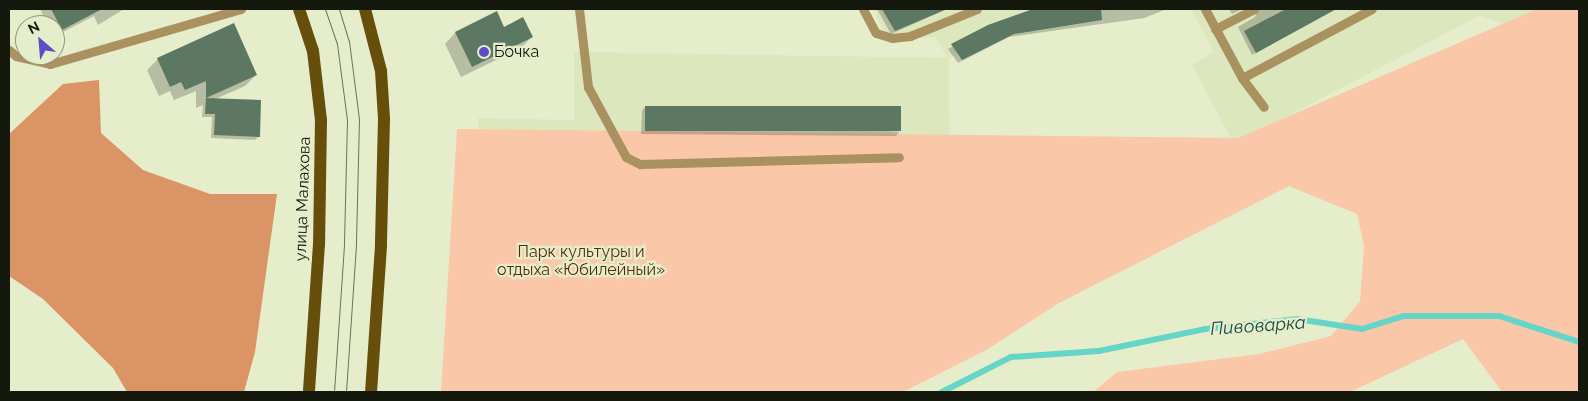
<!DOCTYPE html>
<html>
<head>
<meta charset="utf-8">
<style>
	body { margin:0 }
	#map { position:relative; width:1588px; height:401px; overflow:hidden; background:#e5edcb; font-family:Raleway,sans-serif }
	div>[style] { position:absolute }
	.built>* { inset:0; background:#dce7bd }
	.green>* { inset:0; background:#fac8a8 }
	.forest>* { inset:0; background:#db9466 }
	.shadow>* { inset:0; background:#0003 }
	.stream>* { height:6px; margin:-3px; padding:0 3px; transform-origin:3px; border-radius:3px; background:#65d5c7 }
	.building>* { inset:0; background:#5c7762; transform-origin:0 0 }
	.lane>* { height:9px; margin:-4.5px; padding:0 4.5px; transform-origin:4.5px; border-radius:4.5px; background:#a9925f }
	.primary>* { height:12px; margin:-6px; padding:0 6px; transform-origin:6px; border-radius:6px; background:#664e0b }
	.tram>* { height:1px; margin:-0.5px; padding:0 0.5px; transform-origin:0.5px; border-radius:0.5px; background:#6d725d }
	.dots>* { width:14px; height:14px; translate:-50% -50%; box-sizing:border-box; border:2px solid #e5edcb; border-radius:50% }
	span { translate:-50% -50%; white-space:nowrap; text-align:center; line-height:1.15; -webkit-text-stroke:4.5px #e5edcb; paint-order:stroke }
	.poi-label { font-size:16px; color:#15180c }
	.left { translate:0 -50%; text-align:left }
	.street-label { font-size:16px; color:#15180c }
	.park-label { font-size:16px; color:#582a05 }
	.water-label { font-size:18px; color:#154842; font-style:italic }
	.frame { position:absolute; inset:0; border:10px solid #15180c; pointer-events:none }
	.north { position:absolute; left:15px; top:15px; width:50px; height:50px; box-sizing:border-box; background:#e5edcb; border:1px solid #92987f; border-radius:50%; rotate:333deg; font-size:14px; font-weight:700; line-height:20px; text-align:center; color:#15180c }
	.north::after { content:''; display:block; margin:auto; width:18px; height:22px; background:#5b4ec7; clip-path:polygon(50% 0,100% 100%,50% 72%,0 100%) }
</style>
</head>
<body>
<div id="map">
	<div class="built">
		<div style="clip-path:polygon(873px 9px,1120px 9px,1028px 24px,949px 58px,950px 251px,478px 203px,478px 118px,574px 120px,574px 52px,948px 58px,935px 37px,887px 39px)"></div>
		<div style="clip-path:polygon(1191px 9px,1579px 9px,1573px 45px,1479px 16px,1234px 144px,1192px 65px,1214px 52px)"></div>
	</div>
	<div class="green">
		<div style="clip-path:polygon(1537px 9px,1579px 9px,1579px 392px,1502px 392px,1463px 339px,1350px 392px,1093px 392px,1117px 372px,1259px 354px,1331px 336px,1360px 301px,1364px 246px,1357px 214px,1289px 186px,1059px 303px,988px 349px,903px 392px,441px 392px,457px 129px,1238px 138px)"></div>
	</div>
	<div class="forest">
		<div style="clip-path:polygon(99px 80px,101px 133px,143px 170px,210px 194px,277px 194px,255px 352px,244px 392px,127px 392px,113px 368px,43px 299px,9px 276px,9px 134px,63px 84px)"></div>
	</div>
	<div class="shadow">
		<div style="clip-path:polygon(40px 9px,124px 9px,98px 25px,94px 16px,55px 36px,55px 25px,48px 25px)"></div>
		<div style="clip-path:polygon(877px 9px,947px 9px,891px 34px)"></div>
		<div style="clip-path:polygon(1039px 9px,1167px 9px,1144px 18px,1009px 37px,958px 63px,948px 49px,989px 26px)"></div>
		<div style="clip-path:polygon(1229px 9px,1243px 9px,1232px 14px)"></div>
		<div style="clip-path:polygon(1254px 9px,1337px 9px,1252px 55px,1238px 27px,1255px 17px,1257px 10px)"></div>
		<div style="clip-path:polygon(496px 13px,504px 28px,532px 37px,521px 48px,461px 77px,445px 44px,455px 33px)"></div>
		<div style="clip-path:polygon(158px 59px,256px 75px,245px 86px,213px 100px,259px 136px,255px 140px,211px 138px,212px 117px,202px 117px,203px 105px,196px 108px,196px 91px,174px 100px,170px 91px,159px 96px,147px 70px)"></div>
		<div style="clip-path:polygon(645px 107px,899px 132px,896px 136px,641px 134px,642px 111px)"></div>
	</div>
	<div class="stream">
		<div style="left:942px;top:392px;width:77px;rotate:-26.9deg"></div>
		<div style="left:1011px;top:357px;width:88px;rotate:-3.9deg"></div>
		<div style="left:1099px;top:351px;width:108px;rotate:-11.7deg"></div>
		<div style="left:1205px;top:329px;width:93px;rotate:-6.2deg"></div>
		<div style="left:1297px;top:319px;width:66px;rotate:8.7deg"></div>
		<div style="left:1362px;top:329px;width:44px;rotate:-17.2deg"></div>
		<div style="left:1404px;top:316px;width:95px"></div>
		<div style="left:1499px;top:316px;width:84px;rotate:18deg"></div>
	</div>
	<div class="building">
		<div style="clip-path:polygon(51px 9px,102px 9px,62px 30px)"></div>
		<div style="clip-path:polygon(882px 9px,947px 9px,895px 31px)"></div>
		<div style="clip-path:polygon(1033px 9px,1101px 9px,1102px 20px,1014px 34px,962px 60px,951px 44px,988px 25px)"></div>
		<div style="clip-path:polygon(1286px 9px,1336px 9px,1256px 53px,1244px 31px)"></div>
		<div style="clip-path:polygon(497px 11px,504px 27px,523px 17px,533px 37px,472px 67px,455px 32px)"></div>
		<div style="clip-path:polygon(234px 23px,257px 75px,206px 98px,206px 81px,185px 90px,181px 82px,170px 87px,157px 58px)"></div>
		<div style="clip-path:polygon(206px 98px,261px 100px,260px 137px,214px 135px,215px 114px,205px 114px)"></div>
		<div style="left:645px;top:106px;width:256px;height:25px"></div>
	</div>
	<div class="lane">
		<div style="left:579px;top:9px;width:79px;rotate:83.4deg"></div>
		<div style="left:588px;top:87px;width:80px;rotate:61.5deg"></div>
		<div style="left:626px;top:157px;width:16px;rotate:27deg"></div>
		<div style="left:640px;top:164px;width:259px;rotate:-1.5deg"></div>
		<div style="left:863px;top:9px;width:27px;rotate:62deg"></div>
		<div style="left:876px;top:33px;width:17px;rotate:17deg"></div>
		<div style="left:892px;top:38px;width:18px;rotate:-6deg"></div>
		<div style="left:910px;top:36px;width:72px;rotate:-21.9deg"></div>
		<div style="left:1205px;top:9px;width:78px;rotate:61.8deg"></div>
		<div style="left:1242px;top:78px;width:36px;rotate:53deg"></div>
		<div style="left:1215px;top:29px;width:44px;rotate:-27.1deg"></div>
		<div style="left:9px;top:50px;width:9px;rotate:41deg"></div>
		<div style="left:16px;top:56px;width:35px;rotate:13deg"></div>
		<div style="left:50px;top:64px;width:199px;rotate:-16.1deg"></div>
		<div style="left:1242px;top:78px;width:147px;rotate:-28deg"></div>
	</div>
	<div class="primary">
		<div style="left:299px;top:9px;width:44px;rotate:71.6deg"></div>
		<div style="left:313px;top:51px;width:69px;rotate:83.4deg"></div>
		<div style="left:321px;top:120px;width:124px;rotate:90.9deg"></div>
		<div style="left:319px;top:244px;width:148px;rotate:93.9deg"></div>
		<div style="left:365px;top:9px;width:64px;rotate:75.5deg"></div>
		<div style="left:381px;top:71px;width:48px;rotate:86.4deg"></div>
		<div style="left:384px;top:119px;width:127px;rotate:91.4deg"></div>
		<div style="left:381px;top:246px;width:146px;rotate:93.9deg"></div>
	</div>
	<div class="tram">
		<div style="left:325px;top:9px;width:37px;rotate:71deg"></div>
		<div style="left:337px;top:44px;width:77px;rotate:82.5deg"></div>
		<div style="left:347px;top:120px;width:125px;rotate:91.4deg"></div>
		<div style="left:344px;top:245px;width:147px;rotate:93.9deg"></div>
		<div style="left:339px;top:9px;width:34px;rotate:73deg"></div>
		<div style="left:349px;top:41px;width:79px;rotate:82.7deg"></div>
		<div style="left:359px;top:119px;width:126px;rotate:91.4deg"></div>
		<div style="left:356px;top:245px;width:147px;rotate:93.9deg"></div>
	</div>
	<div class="dots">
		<div style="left:484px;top:52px;background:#5b4ec7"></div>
	</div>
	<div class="poi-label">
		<span class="left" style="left:494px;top:52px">Бочка</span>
	</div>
	<div class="street-label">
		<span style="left:303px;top:199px;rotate:-88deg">улица Малахова</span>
	</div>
	<div class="park-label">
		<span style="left:581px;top:261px">Парк культуры и<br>отдыха «Юбилейный»</span>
	</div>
	<div class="water-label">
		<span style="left:1258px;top:326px;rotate:-4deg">Пивоварка</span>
	</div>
	<div class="frame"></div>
	<div class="north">N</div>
</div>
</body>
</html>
